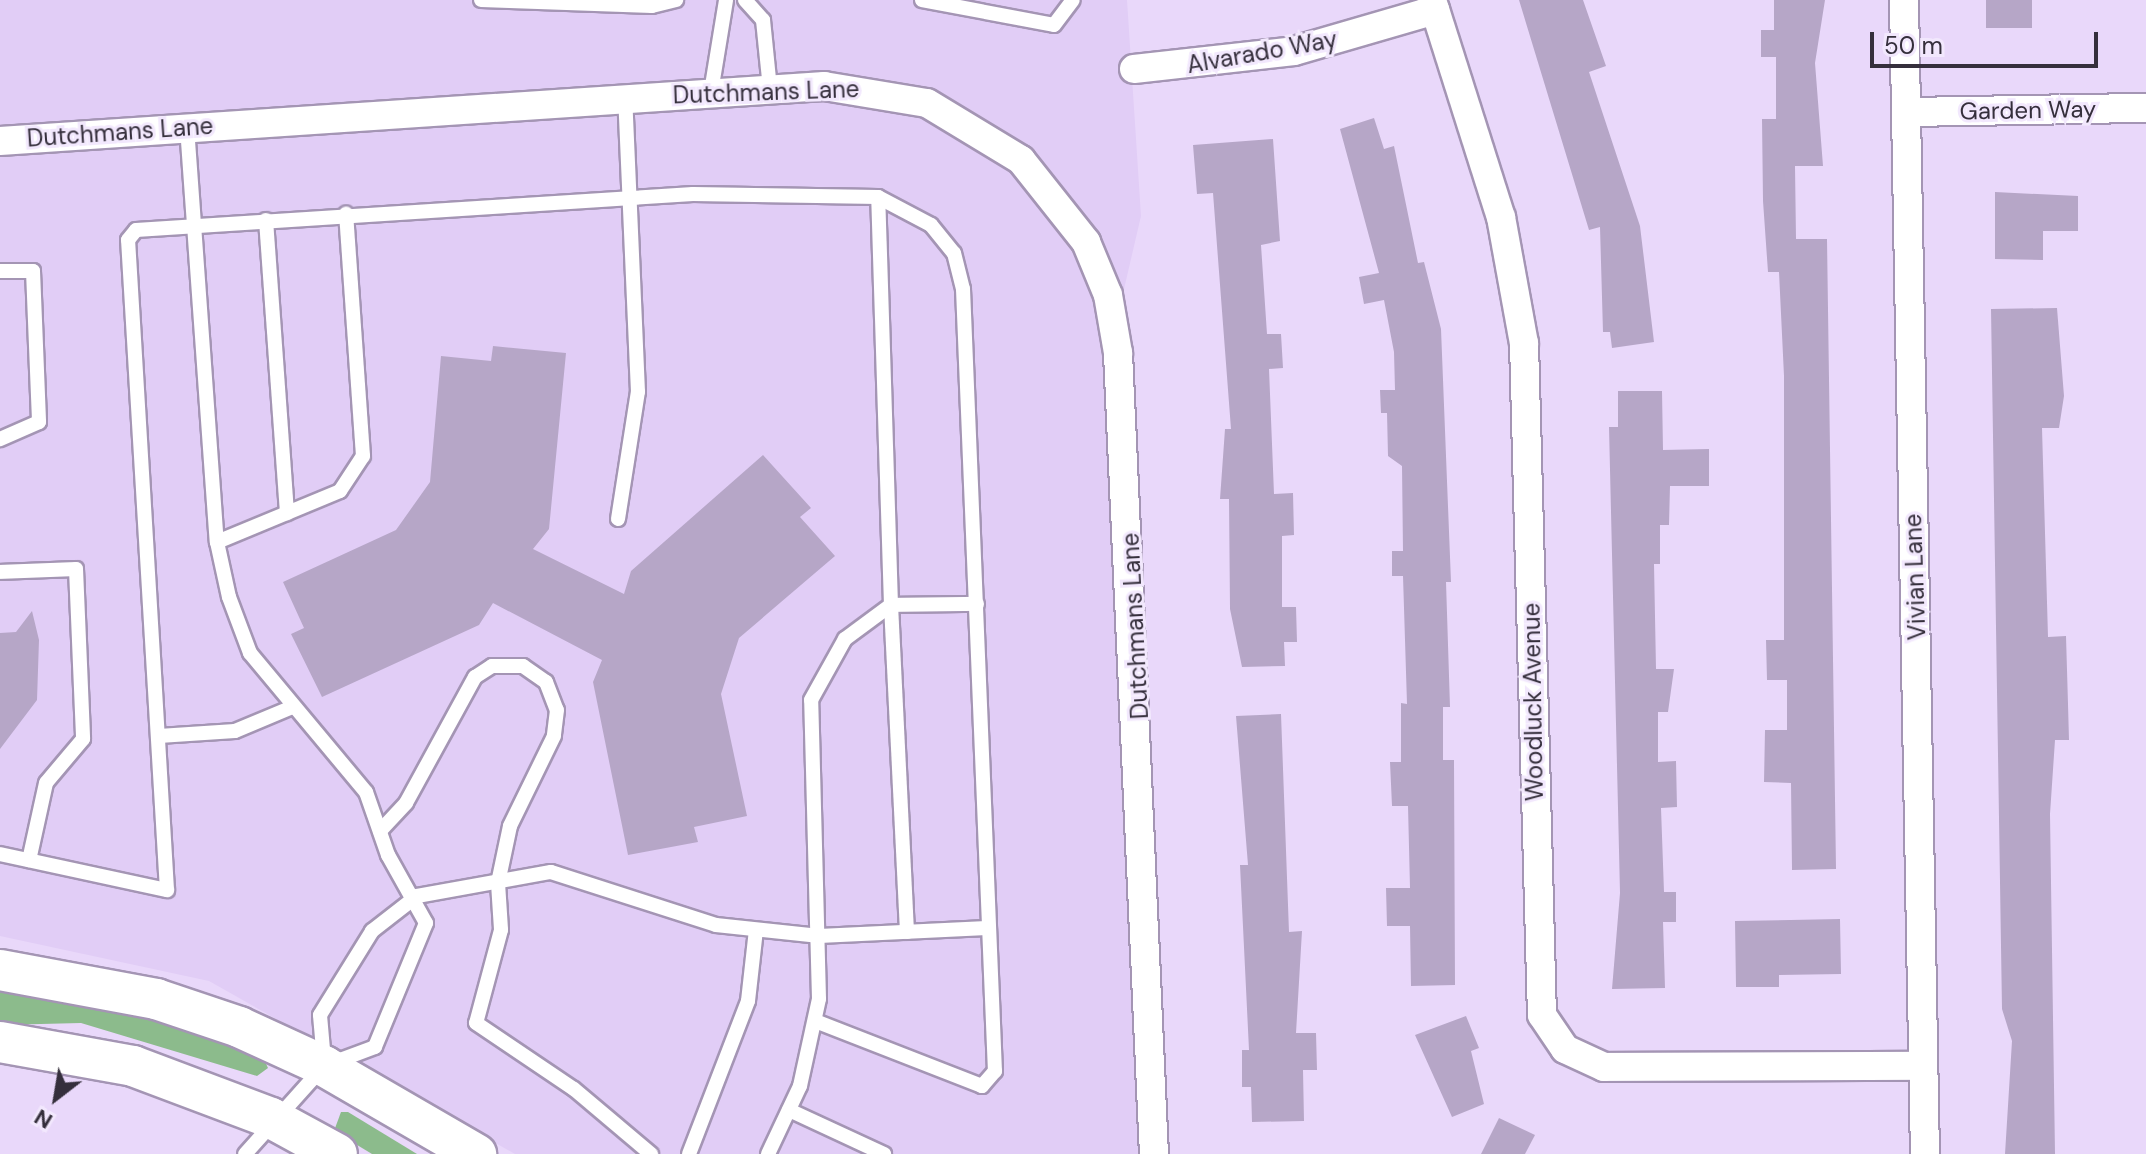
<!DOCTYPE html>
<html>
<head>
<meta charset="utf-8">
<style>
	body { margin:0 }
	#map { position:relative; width:2146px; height:1154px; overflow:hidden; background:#e9d8fa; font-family:"DM Sans",sans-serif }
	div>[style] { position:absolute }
	.built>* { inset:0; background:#e1cdf6 }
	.green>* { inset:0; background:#8cbb8c }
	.building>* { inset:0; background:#b6a6c7; transform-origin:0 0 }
	.roads { filter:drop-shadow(2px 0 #a495b4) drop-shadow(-2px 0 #a495b4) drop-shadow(0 2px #a495b4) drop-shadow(0 -2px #a495b4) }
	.service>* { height:14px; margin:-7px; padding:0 7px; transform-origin:7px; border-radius:7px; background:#fff }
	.minor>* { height:28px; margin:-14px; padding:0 14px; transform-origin:14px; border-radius:14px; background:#fff }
	.secondary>* { height:40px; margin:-20px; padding:0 20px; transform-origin:20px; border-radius:20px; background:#fff }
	span { translate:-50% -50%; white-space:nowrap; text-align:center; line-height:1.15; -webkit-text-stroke:6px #f2e8fd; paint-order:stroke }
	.street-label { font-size:24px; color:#352f3c }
	.north { position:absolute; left:16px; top:1058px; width:80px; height:80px; -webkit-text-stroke:6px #f2e8fd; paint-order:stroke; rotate:211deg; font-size:22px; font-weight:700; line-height:32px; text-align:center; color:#352f3c }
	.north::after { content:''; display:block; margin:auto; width:28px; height:36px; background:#352f3c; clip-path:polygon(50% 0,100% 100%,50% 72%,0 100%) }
	.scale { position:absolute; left:1870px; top:32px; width:228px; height:36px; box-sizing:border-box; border:4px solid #352f3c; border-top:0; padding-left:10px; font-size:24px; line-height:28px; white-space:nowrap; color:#352f3c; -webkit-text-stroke:6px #f2e8fd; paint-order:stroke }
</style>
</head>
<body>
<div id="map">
	<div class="built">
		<div style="clip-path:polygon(0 0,1127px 0,1141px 216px,1104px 375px,1140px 1154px,515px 1154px,209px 981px,0 936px)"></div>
	</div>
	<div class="green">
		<div style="clip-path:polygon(0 988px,157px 1017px,262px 1055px,268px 1068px,257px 1076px,81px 1023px,0 1025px)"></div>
		<div style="clip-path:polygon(341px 1112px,348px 1112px,417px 1154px,372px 1154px,334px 1131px)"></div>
	</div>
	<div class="building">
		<div style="clip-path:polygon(1519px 0,1583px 0,1606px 66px,1589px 72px,1640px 226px,1654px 342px,1612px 348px,1610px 332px,1603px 332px,1600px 227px,1589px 230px)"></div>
		<div style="clip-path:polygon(1774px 0,1825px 0,1815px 63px,1823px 166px,1795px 166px,1796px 239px,1827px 239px,1836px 869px,1792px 870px,1791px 783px,1764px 782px,1765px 730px,1787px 730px,1787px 680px,1767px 680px,1766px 640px,1784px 640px,1784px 376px,1779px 272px,1768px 272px,1763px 201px,1762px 119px,1776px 119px,1776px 57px,1761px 57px,1761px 30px,1774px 30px)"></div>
		<div style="left:1986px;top:0;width:46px;height:28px"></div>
		<div style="clip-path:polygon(1374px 118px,1384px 149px,1394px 146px,1418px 263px,1424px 262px,1441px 329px,1451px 582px,1446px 582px,1450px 707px,1443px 707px,1443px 760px,1454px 760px,1455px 985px,1411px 986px,1410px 926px,1387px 926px,1386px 888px,1410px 888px,1408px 806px,1392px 806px,1390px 762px,1401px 762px,1401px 703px,1407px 704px,1403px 576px,1392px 576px,1392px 551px,1403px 551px,1402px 466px,1388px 456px,1387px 413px,1381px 413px,1380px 390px,1395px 390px,1394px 352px,1384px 300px,1364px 304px,1359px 277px,1379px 273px,1340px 129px)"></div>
		<div style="clip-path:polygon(1273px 139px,1280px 241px,1261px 245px,1267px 334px,1281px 334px,1283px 368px,1269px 369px,1274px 494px,1293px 493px,1294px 535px,1282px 536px,1282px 607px,1296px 607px,1297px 642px,1284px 642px,1285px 666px,1242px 667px,1230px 609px,1229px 499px,1220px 499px,1225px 429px,1231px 429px,1213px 193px,1197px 194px,1193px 145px)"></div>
		<div style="clip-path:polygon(1995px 192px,2078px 196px,2078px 231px,2043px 231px,2043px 260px,1995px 259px)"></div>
		<div style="clip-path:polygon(2057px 308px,2064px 396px,2059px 428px,2042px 428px,2048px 637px,2066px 636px,2068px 704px,2069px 740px,2055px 740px,2050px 814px,2055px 1154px,2005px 1154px,2012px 1041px,2002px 1009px,1991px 309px)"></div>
		<div style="clip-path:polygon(493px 346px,566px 353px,549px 529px,533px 549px,624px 594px,631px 571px,763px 455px,811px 508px,800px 517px,835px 556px,739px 638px,721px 694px,747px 816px,694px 827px,698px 842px,628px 855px,593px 682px,602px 660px,493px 603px,479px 625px,322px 697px,291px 634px,304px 628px,283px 582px,396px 530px,430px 482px,441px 356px,491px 361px)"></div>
		<div style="clip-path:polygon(1618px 391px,1662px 391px,1663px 450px,1709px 449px,1709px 486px,1670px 486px,1669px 525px,1660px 525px,1660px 564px,1654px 564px,1656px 669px,1674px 669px,1668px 712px,1658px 712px,1658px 762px,1676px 761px,1677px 807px,1661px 808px,1664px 892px,1676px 892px,1676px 922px,1663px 922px,1665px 988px,1612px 989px,1620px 893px,1609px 427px,1618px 427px)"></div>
		<div style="clip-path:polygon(32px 611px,39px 640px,37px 700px,0 749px,0 633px,16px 632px)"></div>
		<div style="clip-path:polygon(1281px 714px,1289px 932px,1302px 931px,1296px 1033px,1316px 1033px,1317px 1070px,1303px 1070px,1304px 1121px,1252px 1122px,1251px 1087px,1242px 1087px,1242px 1050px,1249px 1050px,1240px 865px,1248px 865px,1236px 716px)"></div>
		<div style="clip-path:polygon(1840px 919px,1841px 974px,1779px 975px,1779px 987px,1736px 987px,1735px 921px)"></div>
		<div style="clip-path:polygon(1466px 1016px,1479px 1048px,1471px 1051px,1484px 1104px,1452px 1117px,1415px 1035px)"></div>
		<div style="clip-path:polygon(1499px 1118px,1535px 1135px,1525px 1154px,1481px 1154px)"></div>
	</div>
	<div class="roads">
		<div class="service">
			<div style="left:481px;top:0;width:171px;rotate:2deg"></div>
			<div style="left:652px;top:6px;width:25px;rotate:-14deg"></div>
			<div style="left:745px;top:0;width:27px;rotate:48deg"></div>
			<div style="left:763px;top:20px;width:69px;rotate:84.2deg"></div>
			<div style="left:922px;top:0;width:134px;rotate:10.7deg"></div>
			<div style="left:1054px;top:25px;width:31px;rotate:-53deg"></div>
			<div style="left:711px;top:92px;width:93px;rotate:-80.7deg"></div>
			<div style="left:187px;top:127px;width:416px;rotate:85.9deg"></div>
			<div style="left:217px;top:542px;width:56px;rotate:77.7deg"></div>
			<div style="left:229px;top:597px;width:60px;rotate:69.4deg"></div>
			<div style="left:250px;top:653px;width:181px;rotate:50.2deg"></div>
			<div style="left:366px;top:792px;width:67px;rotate:70.8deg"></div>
			<div style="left:388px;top:855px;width:78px;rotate:60.8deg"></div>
			<div style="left:426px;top:923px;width:134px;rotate:112.4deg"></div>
			<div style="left:375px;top:1047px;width:54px;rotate:159.6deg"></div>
			<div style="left:324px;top:1066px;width:118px;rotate:131.9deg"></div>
			<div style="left:266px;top:220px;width:294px;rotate:85.9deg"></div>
			<div style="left:0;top:271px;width:33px"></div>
			<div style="left:33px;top:271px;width:151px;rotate:87.7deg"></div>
			<div style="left:39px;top:422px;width:43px;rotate:156.4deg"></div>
			<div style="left:618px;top:519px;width:129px;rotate:-81.1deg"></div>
			<div style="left:638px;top:392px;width:294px;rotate:-92.5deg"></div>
			<div style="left:217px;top:542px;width:133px;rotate:-22.5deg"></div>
			<div style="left:340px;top:491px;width:42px;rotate:-56.7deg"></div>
			<div style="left:363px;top:456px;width:243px;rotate:-94deg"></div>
			<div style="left:0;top:572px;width:76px;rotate:-2.3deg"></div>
			<div style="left:76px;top:569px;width:170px;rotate:87.6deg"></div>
			<div style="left:83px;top:739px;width:57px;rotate:130.1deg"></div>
			<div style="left:46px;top:783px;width:79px;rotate:102.4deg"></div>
			<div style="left:159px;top:736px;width:76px;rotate:-3.8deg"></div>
			<div style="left:235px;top:731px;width:60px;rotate:-22.7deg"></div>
			<div style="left:380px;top:831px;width:38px;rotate:-47deg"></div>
			<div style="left:406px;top:803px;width:144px;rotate:-61.3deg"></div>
			<div style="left:475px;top:677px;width:20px;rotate:-33deg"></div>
			<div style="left:492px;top:666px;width:31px"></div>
			<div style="left:523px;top:666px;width:28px;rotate:35deg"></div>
			<div style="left:546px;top:682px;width:30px;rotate:69deg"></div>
			<div style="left:557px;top:710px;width:26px;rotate:97deg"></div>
			<div style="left:554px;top:736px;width:100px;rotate:116.1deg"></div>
			<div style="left:510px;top:826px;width:58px;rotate:101.9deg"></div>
			<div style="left:498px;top:883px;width:47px;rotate:86.3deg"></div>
			<div style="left:501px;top:930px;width:96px;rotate:105deg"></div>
			<div style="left:476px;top:1023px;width:118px;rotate:34deg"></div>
			<div style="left:574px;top:1089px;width:101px;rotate:40.2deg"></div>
			<div style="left:0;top:854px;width:171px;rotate:12.2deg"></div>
			<div style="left:167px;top:890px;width:651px;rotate:-93.43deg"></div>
			<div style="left:128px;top:240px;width:13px;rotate:-51deg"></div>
			<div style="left:136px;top:230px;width:558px;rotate:-3.7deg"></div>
			<div style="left:693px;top:194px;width:185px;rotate:0.9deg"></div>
			<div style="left:878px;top:197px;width:60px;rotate:27.8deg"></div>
			<div style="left:931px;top:225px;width:36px;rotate:51deg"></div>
			<div style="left:954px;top:253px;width:37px;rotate:76deg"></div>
			<div style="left:963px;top:289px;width:783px;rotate:87.66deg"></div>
			<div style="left:995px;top:1071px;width:20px;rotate:131deg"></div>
			<div style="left:982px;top:1086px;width:179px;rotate:-158.7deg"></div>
			<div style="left:907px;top:932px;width:327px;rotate:-92.8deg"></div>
			<div style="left:891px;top:605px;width:86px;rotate:-0.7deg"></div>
			<div style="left:324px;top:1061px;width:46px;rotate:-95deg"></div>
			<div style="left:320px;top:1015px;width:99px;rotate:-58.2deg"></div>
			<div style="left:372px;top:931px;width:57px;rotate:-37.9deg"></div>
			<div style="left:417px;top:896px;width:136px;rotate:-10.2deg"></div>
			<div style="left:551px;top:872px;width:173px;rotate:17.8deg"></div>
			<div style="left:716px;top:925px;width:104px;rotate:6.1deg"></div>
			<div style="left:819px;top:936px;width:168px;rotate:-2.7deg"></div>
			<div style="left:789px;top:1110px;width:105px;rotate:24.9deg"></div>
			<div style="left:689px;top:1154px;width:164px;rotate:-68.9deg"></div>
			<div style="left:748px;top:1001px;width:71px;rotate:-83.6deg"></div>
			<div style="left:768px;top:1154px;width:75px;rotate:-64.8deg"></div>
			<div style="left:800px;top:1086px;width:89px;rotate:-77.7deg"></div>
			<div style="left:819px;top:999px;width:299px;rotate:-91.5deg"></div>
			<div style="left:811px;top:700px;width:70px;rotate:-60.9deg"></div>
			<div style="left:845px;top:639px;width:57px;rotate:-36.5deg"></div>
			<div style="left:891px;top:605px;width:408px;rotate:-91.8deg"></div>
		</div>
		<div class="minor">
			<div style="left:1432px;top:0;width:228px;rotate:72.4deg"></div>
			<div style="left:1501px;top:217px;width:128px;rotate:79.7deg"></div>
			<div style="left:1524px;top:343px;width:672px;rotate:88.47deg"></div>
			<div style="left:1542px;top:1015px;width:41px;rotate:55.9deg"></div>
			<div style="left:1565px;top:1049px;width:43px;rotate:24.8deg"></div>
			<div style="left:1604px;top:1067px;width:317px;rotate:-0.2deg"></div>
			<div style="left:1904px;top:0;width:1154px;rotate:88.96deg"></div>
			<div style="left:1134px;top:69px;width:161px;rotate:-6.4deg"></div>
			<div style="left:1294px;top:51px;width:147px;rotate:-16.2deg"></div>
			<div style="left:1909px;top:112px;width:237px;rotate:-1deg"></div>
			<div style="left:0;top:141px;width:826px;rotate:-3.82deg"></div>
			<div style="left:824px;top:86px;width:104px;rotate:9.4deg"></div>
			<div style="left:927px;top:103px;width:110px;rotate:31.2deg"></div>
			<div style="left:1021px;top:160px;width:105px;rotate:51.6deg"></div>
			<div style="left:1086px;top:242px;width:57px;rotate:67.5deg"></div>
			<div style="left:1108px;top:295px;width:59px;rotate:80.2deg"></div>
			<div style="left:1118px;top:353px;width:802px;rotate:87.43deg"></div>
		</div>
		<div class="secondary">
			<div style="left:0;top:970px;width:159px;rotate:10.5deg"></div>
			<div style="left:156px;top:999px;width:88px;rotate:18.6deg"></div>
			<div style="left:239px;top:1027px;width:94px;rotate:24.6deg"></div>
			<div style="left:324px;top:1066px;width:176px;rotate:30.1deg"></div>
			<div style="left:0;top:1042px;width:135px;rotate:10.2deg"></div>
			<div style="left:133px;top:1066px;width:147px;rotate:20.6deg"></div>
			<div style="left:271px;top:1118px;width:75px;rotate:28.6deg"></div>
		</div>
	</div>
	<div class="street-label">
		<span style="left:1262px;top:52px;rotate:-10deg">Alvarado Way</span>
		<span style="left:766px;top:92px;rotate:-2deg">Dutchmans Lane</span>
		<span style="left:2028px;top:110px;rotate:-1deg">Garden Way</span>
		<span style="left:120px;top:132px;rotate:-4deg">Dutchmans Lane</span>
		<span style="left:1915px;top:577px;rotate:-92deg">Vivian Lane</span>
		<span style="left:1135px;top:626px;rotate:-93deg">Dutchmans Lane</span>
		<span style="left:1533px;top:702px;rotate:-91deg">Woodluck Avenue</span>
	</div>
	<div class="north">N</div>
	<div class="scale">50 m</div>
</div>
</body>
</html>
